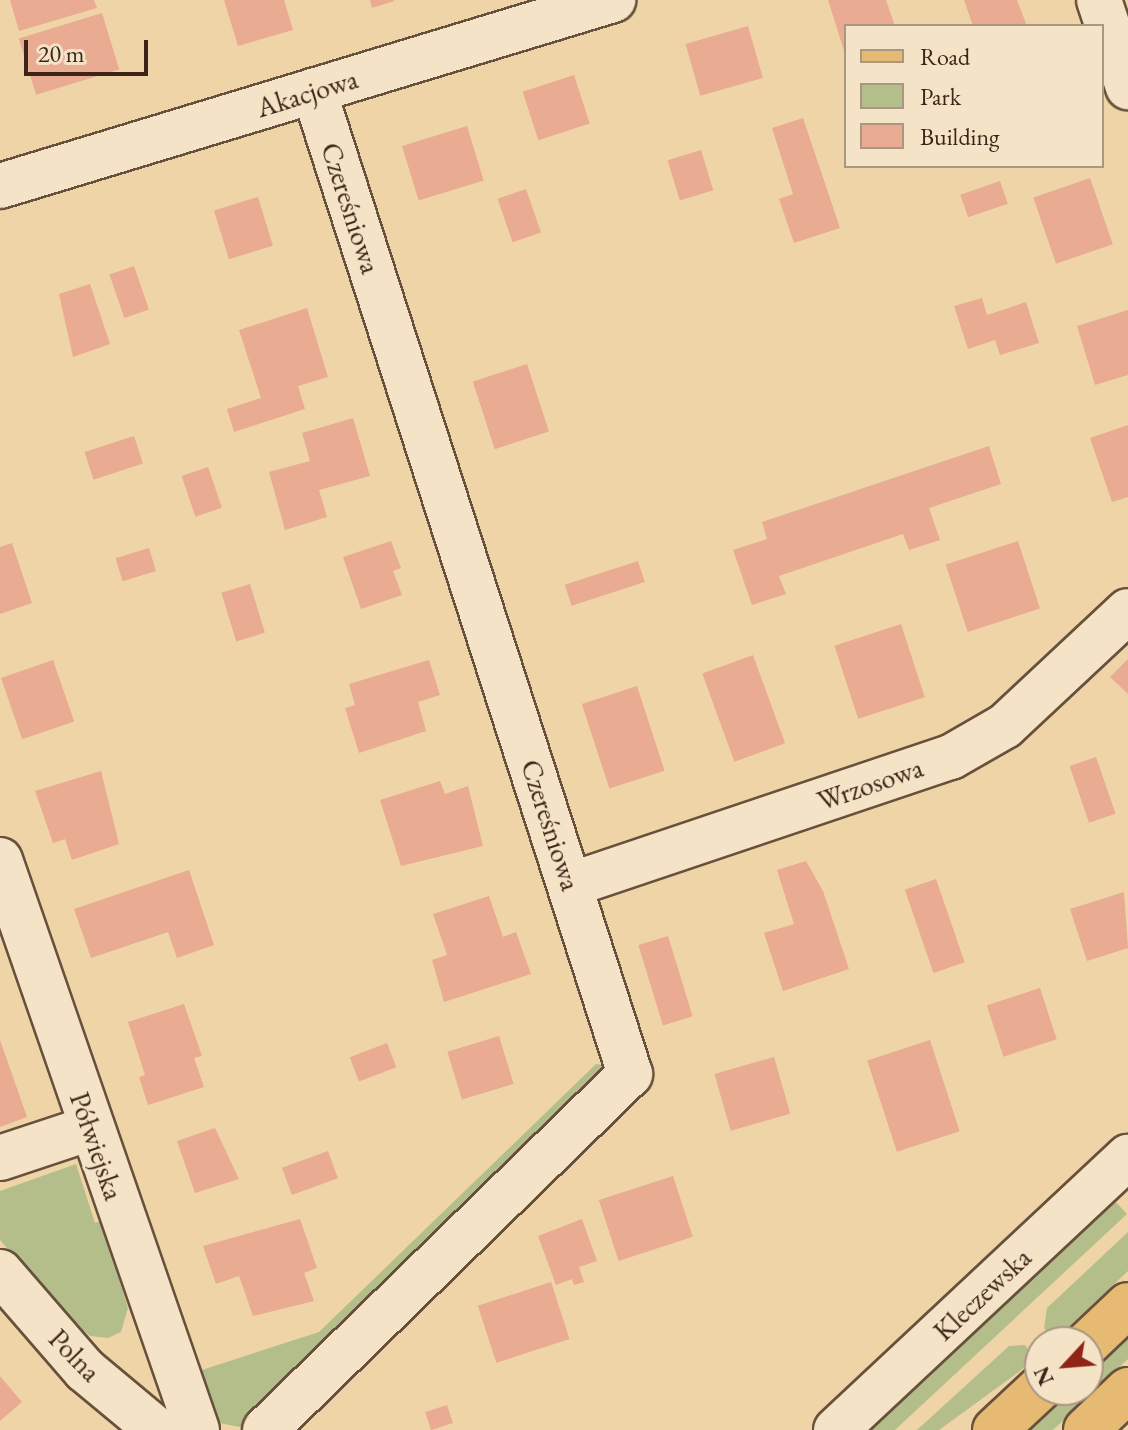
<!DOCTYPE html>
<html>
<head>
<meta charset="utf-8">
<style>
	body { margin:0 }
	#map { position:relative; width:1128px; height:1430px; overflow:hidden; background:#eed4a7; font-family:"EB Garamond",serif }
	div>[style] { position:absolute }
	.green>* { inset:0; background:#b4be8b }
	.building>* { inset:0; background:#e9ac92; transform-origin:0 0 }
	.roads { filter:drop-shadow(2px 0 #68513c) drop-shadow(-2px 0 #68513c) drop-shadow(0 2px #68513c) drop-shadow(0 -2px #68513c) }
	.minor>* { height:44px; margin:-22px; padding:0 22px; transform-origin:22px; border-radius:22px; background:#f4e3c6 }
	.major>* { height:44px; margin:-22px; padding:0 22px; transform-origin:22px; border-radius:22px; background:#e7ba74 }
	span { translate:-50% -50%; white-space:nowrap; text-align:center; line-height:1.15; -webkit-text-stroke:6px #f4e3c6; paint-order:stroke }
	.street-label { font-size:28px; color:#3c2518 }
	.legend { position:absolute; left:844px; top:24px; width:260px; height:144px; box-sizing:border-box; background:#f4e3c6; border:2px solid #aa9780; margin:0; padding:10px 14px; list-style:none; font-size:24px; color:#3c2518 }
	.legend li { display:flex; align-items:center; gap:16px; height:40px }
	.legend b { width:40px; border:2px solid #aa9780 }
	.north { position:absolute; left:1024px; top:1326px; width:80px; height:80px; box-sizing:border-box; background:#f4e3c6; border:2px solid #aa9780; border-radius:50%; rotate:244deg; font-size:22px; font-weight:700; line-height:32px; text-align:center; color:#3c2518 }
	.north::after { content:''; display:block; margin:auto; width:28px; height:36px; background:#8f2418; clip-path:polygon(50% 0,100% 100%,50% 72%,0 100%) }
	.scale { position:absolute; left:24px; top:40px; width:124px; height:36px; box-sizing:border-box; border:4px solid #3c2518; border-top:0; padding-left:10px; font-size:24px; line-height:28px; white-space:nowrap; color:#3c2518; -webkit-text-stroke:6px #f4e3c6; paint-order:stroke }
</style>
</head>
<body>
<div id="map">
	<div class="green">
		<div style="clip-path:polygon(596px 1064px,602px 1065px,601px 1081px,258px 1414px,240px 1427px,219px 1423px,205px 1409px,179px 1331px,187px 1328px,202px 1370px,319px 1332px)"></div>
		<div style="clip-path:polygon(76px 1164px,95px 1223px,101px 1221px,128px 1308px,121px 1332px,108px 1338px,90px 1336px,69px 1319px,0 1240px,0 1191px)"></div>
		<div style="clip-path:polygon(1112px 1198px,1127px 1214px,895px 1430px,870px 1430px)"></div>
		<div style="clip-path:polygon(1128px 1232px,1128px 1271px,1055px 1340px,1044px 1328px,1047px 1308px)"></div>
		<div style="clip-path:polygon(1128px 1337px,1128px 1359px,1100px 1385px,1089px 1374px)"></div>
		<div style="clip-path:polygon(1025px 1345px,1035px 1358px,1020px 1371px,939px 1430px,917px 1430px,1009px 1346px)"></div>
		<div style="clip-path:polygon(1068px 1394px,1079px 1406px,1053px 1430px,1029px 1430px)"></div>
	</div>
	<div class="building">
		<div style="clip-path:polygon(10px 0,94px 0,97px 8px,19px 31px)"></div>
		<div style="clip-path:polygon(224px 0,284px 0,293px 30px,238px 46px)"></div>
		<div style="clip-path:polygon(370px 0,394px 0,394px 1px,372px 8px)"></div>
		<div style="clip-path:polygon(828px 0,886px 0,895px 26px,846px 26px,845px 54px)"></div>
		<div style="clip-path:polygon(964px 0,1017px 0,1027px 26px,973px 26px)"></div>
		<div style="left:102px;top:13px;width:59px;height:87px;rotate:73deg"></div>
		<div style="left:748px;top:26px;width:54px;height:65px;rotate:74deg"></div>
		<div style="left:574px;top:75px;width:51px;height:54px;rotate:72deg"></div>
		<div style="clip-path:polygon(803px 118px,840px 228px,794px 243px,779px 199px,793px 194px,772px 128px)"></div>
		<div style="left:467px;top:126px;width:57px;height:68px;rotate:73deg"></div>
		<div style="left:701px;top:150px;width:42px;height:35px;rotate:73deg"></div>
		<div style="left:1090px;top:178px;width:70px;height:60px;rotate:71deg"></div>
		<div style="left:1000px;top:181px;width:24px;height:42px;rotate:71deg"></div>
		<div style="left:526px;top:189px;width:46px;height:30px;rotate:71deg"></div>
		<div style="left:258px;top:197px;width:51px;height:46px;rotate:73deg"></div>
		<div style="left:134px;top:266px;width:46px;height:26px;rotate:71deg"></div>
		<div style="clip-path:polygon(90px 284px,110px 344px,73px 357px,59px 294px)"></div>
		<div style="clip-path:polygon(982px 298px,987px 315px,1026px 302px,1039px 343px,1000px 355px,995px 340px,968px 349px,954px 306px)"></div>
		<div style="clip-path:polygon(307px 308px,328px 377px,298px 386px,305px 409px,234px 432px,227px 409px,261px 398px,239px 330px)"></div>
		<div style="clip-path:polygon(1128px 310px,1128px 375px,1095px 385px,1077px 326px)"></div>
		<div style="left:527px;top:364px;width:71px;height:57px;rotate:72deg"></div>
		<div style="clip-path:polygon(353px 418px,370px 476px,319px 490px,327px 517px,285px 530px,269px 472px,310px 461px,302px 433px)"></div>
		<div style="clip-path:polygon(1128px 425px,1128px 497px,1112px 502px,1090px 438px)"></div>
		<div style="left:134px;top:436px;width:29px;height:52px;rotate:72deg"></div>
		<div style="clip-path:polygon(989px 446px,1001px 484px,929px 508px,940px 540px,909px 550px,903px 534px,779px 576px,786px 594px,752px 605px,733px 550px,767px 539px,762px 522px)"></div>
		<div style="left:208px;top:467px;width:43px;height:28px;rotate:71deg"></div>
		<div style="clip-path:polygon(391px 541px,401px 568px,393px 571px,402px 595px,361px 609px,343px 557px)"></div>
		<div style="left:1018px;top:541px;width:71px;height:76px;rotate:72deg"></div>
		<div style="clip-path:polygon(12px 543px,32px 603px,0 614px,0 547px)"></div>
		<div style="left:149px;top:548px;width:24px;height:35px;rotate:73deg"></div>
		<div style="left:638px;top:561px;width:22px;height:77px;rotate:72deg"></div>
		<div style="left:250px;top:584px;width:51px;height:30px;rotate:73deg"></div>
		<div style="left:901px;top:624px;width:77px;height:70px;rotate:72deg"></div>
		<div style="left:753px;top:655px;width:94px;height:54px;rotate:70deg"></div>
		<div style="clip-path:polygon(1128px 659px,1128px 694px,1110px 677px)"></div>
		<div style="left:53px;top:660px;width:65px;height:55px;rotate:71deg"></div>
		<div style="clip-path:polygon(429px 660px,440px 695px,418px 702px,426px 731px,359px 753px,345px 708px,355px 705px,349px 684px)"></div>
		<div style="left:637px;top:686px;width:89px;height:58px;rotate:72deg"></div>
		<div style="left:1096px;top:757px;width:60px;height:28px;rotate:71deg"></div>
		<div style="clip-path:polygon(101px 771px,119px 844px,72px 860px,65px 839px,53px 843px,35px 791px)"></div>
		<div style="clip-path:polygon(440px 781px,445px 794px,468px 786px,483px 846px,401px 866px,380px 800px)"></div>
		<div style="clip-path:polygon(806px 861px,823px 891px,849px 969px,783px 991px,764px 933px,794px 924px,777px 870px)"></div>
		<div style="clip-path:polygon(189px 870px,214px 945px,177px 958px,168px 932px,91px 958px,74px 909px)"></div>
		<div style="left:936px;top:879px;width:88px;height:33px;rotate:71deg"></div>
		<div style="clip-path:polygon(1124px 892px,1128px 948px,1087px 961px,1070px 909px)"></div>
		<div style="clip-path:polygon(489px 896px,503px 937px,516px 932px,531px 974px,444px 1002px,432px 960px,447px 955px,433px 914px)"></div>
		<div style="left:668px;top:936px;width:84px;height:31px;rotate:73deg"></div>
		<div style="left:1040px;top:988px;width:54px;height:56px;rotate:72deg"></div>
		<div style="clip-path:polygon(184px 1004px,202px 1056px,194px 1058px,204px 1087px,148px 1105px,139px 1077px,145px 1075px,128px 1022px)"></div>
		<div style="left:499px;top:1036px;width:50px;height:54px;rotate:73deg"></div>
		<div style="clip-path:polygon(0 1040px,27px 1117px,0 1127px)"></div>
		<div style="left:930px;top:1040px;width:96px;height:66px;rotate:72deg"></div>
		<div style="left:387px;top:1043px;width:26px;height:40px;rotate:69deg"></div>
		<div style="left:774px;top:1057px;width:59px;height:62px;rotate:74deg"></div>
		<div style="clip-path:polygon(215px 1128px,239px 1179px,195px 1193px,177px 1141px)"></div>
		<div style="left:328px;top:1151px;width:29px;height:49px;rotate:70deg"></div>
		<div style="left:673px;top:1176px;width:64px;height:78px;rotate:72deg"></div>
		<div style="clip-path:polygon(300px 1219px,317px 1268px,304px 1273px,314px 1301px,253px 1316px,239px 1276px,216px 1284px,203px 1246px)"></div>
		<div style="clip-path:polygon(582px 1219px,597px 1261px,579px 1267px,584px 1282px,574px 1285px,572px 1279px,556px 1285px,538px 1236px)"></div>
		<div style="left:551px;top:1282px;width:60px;height:77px;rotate:72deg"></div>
		<div style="clip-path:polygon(0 1376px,22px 1402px,0 1421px)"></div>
		<div style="left:447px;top:1405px;width:19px;height:23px;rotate:72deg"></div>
	</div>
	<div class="roads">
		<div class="minor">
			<div style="left:1099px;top:0;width:92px;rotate:71.6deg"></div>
			<div style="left:0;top:186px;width:641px;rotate:-16.88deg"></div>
			<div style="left:0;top:860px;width:603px;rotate:70.93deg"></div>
			<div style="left:570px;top:885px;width:402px;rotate:-18.6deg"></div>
			<div style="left:951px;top:757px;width:62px;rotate:-29.9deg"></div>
			<div style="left:1005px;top:726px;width:168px;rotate:-43.1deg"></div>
			<div style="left:0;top:1158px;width:95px;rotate:-18.4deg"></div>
			<div style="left:0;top:1272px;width:130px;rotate:49.1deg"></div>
			<div style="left:85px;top:1370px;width:94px;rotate:39.8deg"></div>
			<div style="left:265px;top:1430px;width:510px;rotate:-44.28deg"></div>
			<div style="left:630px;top:1074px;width:1033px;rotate:-107.82deg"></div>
			<div style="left:836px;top:1430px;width:400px;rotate:-43.1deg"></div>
		</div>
		<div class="major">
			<div style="left:1088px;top:1343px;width:55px;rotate:-43.5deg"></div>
			<div style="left:995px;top:1430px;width:62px;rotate:-43deg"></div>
			<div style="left:1086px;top:1430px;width:58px;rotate:-43.6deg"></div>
		</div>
	</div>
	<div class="street-label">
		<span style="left:307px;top:93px;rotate:-17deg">Akacjowa</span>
		<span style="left:351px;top:208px;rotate:72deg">Czereśniowa</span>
		<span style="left:870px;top:784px;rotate:-19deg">Wrzosowa</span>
		<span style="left:551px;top:825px;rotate:72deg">Czereśniowa</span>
		<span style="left:97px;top:1146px;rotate:71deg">Półwiejska</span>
		<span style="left:982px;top:1294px;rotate:-43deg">Kleczewska</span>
		<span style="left:75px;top:1355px;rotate:46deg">Polna</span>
	</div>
	<ul class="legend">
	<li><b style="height:10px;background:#e7ba74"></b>Road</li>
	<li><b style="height:22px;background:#b4be8b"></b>Park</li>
	<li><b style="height:22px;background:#e9ac92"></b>Building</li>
	</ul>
	<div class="north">N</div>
	<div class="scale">20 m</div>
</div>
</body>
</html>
